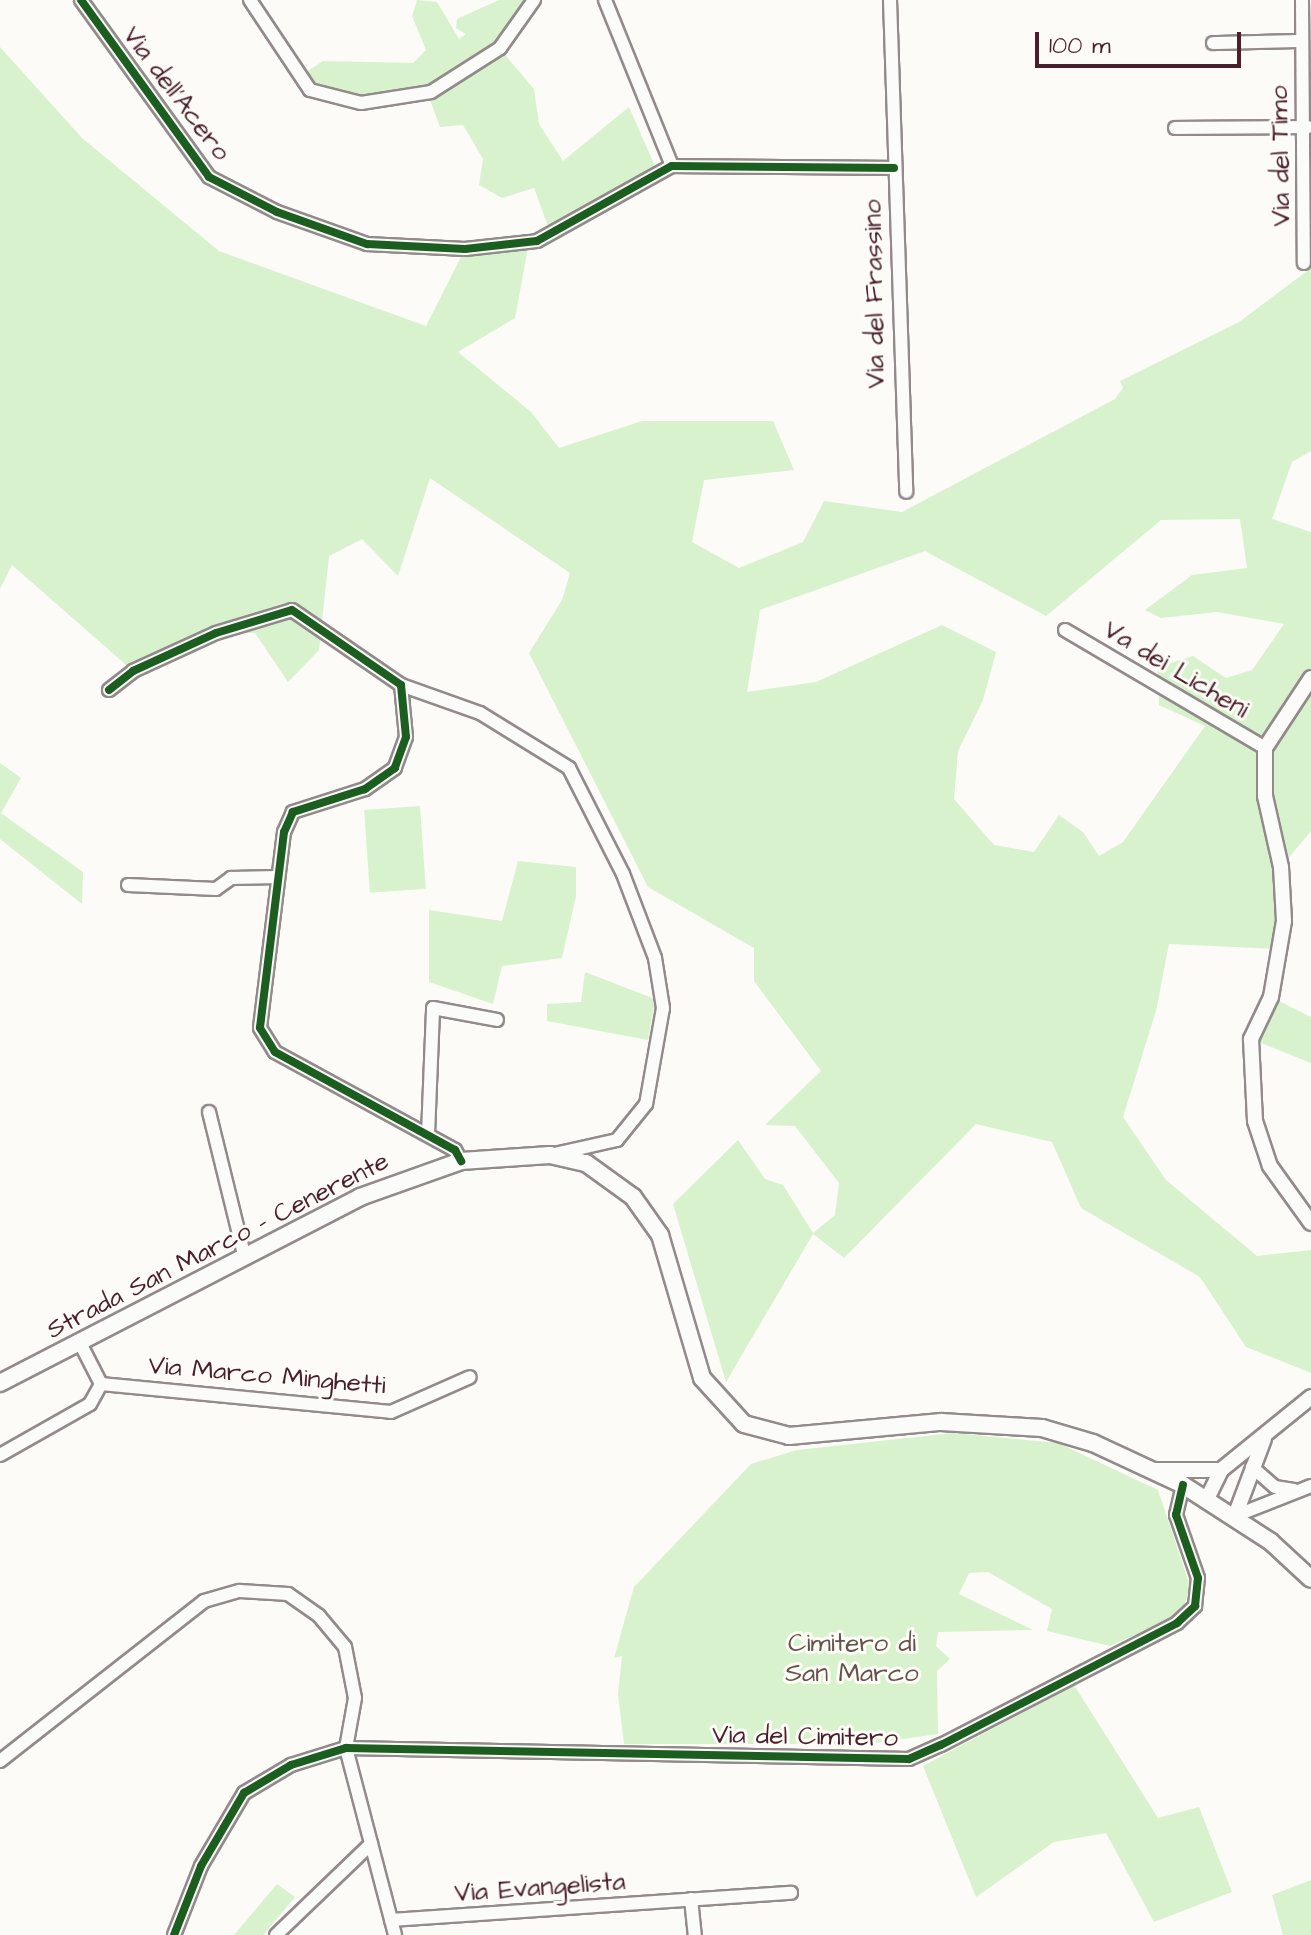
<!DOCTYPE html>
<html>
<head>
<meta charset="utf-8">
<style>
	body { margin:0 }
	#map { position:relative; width:1311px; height:1935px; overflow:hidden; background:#fcfbf8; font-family:"Architects Daughter",sans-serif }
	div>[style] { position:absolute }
	.green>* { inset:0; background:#d7f2cd; transform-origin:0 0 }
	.roads { filter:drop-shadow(2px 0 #928a8b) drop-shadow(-2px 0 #928a8b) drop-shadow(0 2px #928a8b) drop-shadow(0 -2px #928a8b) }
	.minor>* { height:12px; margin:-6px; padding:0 6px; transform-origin:6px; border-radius:6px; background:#fbfbf9 }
	.tertiary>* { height:14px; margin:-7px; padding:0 7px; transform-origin:7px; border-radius:7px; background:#fbfbf9 }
	.secondary>* { height:16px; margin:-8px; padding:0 8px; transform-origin:8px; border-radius:8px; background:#fbfbf9 }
	.cycleway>* { height:8px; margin:-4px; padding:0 4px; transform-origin:4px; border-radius:4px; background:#1b5e20 }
	span { translate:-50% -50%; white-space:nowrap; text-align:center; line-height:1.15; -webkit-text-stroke:6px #fdfcf7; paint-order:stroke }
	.street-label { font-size:26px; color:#4a1f2b }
	.park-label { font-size:26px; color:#66524a }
	.scale { position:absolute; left:1035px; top:32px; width:206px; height:36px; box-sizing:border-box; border:4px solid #4a1f2b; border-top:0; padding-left:10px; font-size:24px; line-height:28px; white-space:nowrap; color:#4a1f2b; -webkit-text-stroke:6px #fdfcf7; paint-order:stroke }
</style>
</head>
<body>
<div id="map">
	<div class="green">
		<div style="clip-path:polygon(417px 0,437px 2px,459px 39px,466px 34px,456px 28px,457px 19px,499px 0,533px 0,500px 49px,534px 89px,539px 124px,563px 161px,629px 107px,655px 166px,548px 226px,534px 188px,502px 198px,479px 185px,483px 159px,463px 125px,440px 127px,427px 92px,361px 103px,310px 90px,300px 76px,323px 61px,413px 63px,426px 50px,412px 16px)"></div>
		<div style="clip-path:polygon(evenodd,0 47px,82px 138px,219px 251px,426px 326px,465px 249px,529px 242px,515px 318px,458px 352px,531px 412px,559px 448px,642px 421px,773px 421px,794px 470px,704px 480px,692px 542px,739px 568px,803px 542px,824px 501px,902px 512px,1115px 399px,1123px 388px,1120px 381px,1239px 322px,1311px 268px,1311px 451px,1292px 462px,1272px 519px,1311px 532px,1311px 831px,1281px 867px,1279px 949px,1169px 944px,1156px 1011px,1123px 1117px,1166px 1180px,1257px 1256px,1311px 1250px,1311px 1373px,1246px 1347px,1200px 1277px,1081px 1208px,1052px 1142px,976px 1124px,844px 1258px,813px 1234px,726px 1382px,673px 1204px,738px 1140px,765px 1179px,783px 1185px,813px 1233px,835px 1215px,839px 1183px,795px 1126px,765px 1125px,821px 1071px,754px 981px,754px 948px,648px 887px,529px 653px,562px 600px,570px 573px,430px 478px,398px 576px,362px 539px,329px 556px,319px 650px,288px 682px,255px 633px,216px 633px,133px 671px,12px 565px,0 589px,0 47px,1240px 519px,1247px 568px,1192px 575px,1145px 610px,1161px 618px,1217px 612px,1284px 624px,1252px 670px,1226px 678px,1193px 656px,1158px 667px,1159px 705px,1205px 726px,1123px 842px,1099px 856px,1083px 832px,1059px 815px,1034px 852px,994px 845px,954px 799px,958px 751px,983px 700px,996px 652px,942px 625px,816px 682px,747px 692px,760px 610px,925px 551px,1046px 616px,1161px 520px,1240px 519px)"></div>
		<div style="clip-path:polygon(0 763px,21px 778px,1px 813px,83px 872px,82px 904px,0 839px)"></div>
		<div style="left:420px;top:806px;width:83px;height:56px;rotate:86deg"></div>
		<div style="clip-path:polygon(518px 861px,576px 867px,576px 896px,562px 958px,502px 966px,493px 1004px,429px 982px,429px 910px,502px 921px)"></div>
		<div style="clip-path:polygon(585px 972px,655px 999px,648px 1040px,547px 1021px,547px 1004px,581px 1002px)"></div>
		<div style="clip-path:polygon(1271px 997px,1311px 1017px,1311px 1063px,1251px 1039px)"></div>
		<div style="clip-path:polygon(953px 1433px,1058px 1443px,1158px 1490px,1190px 1586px,1182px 1614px,1110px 1646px,1047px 1631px,1052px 1609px,988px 1572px,969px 1573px,959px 1594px,1033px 1630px,938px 1632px,936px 1646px,950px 1659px,937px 1671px,938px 1734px,868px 1744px,624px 1744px,618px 1694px,622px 1656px,614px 1658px,634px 1587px,751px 1464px,797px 1450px)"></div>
		<div style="clip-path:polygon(1074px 1685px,1158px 1818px,1199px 1807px,1232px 1892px,1154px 1922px,1106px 1833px,1054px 1842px,976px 1897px,923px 1766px)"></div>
		<div style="clip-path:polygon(1311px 1880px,1311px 1935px,1283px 1935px,1272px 1895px)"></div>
		<div style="clip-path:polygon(277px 1884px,295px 1897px,263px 1935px,234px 1935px)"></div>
	</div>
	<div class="roads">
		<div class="minor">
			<div style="left:81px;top:0;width:218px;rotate:54.1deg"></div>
			<div style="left:209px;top:177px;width:76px;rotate:27.2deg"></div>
			<div style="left:277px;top:212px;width:96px;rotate:19.6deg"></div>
			<div style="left:367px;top:244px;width:98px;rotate:2.9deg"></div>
			<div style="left:465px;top:249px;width:72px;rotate:-6.3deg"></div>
			<div style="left:537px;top:241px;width:154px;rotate:-29.1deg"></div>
			<div style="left:672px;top:166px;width:222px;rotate:0.5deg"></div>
			<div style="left:250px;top:0;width:108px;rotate:56.3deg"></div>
			<div style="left:310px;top:90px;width:53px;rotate:14.3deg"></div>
			<div style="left:361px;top:103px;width:71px;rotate:-8.9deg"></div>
			<div style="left:431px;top:92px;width:82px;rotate:-32.5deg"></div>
			<div style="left:500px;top:48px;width:59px;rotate:-54.7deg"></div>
			<div style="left:605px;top:0;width:179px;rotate:68deg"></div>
			<div style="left:890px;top:0;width:492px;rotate:88.1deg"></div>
			<div style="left:1302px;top:0;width:263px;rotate:89.6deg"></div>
			<div style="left:1213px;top:43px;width:89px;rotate:-1.3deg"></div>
			<div style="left:1175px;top:128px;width:133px;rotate:-0.4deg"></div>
			<div style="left:1065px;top:630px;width:232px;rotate:30.5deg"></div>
			<div style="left:401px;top:685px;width:84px;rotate:19.5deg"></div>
			<div style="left:480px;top:713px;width:105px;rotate:31.7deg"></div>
			<div style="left:569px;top:768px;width:119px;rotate:63deg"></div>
			<div style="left:623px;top:874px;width:90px;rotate:69.1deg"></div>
			<div style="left:655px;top:958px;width:51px;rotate:80.9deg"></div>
			<div style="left:663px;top:1008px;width:97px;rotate:100deg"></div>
			<div style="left:646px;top:1104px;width:46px;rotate:128.9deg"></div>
			<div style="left:617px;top:1140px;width:69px;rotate:167.4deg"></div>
			<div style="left:109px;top:690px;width:31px;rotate:-38deg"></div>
			<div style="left:133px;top:671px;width:91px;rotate:-24.6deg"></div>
			<div style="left:216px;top:633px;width:79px;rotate:-16.8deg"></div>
			<div style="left:292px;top:610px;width:132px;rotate:34.5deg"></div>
			<div style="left:401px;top:685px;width:52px;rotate:84.5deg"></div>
			<div style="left:406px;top:737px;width:33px;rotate:110deg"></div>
			<div style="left:395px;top:768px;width:37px;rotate:145deg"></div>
			<div style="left:365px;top:789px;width:76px;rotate:162.3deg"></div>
			<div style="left:293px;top:812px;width:22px;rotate:114deg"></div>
			<div style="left:284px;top:832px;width:197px;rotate:97deg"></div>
			<div style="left:260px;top:1028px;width:28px;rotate:58deg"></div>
			<div style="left:275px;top:1052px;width:205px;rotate:28.6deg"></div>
			<div style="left:455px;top:1150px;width:13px;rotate:61deg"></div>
			<div style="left:128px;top:885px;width:88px;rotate:2.6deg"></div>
			<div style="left:216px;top:889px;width:19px;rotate:-36deg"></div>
			<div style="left:231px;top:878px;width:47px;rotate:-1.2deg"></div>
			<div style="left:209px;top:1112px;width:147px;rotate:76.2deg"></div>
			<div style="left:428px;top:1135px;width:127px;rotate:-87.7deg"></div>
			<div style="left:433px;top:1008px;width:65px;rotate:10.6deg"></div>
			<div style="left:101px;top:1384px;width:291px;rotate:5.5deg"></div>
			<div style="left:391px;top:1412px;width:86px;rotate:-23.9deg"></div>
			<div style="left:0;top:1455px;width:103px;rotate:-29.5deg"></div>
			<div style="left:90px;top:1404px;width:23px;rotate:-61deg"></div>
			<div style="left:101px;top:1384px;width:48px;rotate:-117.1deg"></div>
			<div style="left:1252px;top:1467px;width:30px;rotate:41deg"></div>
			<div style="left:1275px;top:1487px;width:19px;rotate:9deg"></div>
			<div style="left:1235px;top:1516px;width:82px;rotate:-21.5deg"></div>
			<div style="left:0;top:1761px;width:259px;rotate:-38.1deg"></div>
			<div style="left:204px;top:1601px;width:37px;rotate:-16deg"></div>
			<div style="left:240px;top:1591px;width:48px;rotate:3.6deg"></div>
			<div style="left:288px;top:1594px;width:38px;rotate:35deg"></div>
			<div style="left:319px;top:1616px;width:40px;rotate:50deg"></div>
			<div style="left:345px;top:1647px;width:52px;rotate:78.9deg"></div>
			<div style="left:355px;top:1698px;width:51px;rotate:100.2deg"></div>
			<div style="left:346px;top:1748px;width:193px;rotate:75.3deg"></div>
			<div style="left:691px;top:1899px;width:36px;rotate:84deg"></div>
			<div style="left:391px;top:1920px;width:401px;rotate:-3.9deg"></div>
			<div style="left:174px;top:1935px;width:74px;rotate:-68.6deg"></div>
			<div style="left:201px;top:1866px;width:85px;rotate:-59.5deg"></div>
			<div style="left:244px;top:1793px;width:55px;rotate:-30.8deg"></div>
			<div style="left:291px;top:1765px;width:58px;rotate:-17.2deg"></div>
			<div style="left:346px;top:1748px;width:563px;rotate:1.12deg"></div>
			<div style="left:909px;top:1759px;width:35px;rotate:-24deg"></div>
			<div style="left:941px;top:1745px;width:266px;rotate:-27.3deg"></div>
			<div style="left:1177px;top:1623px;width:25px;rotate:-43deg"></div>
			<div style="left:1195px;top:1606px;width:28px;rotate:-84deg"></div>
			<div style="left:1198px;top:1578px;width:67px;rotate:-109.2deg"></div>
			<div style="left:1176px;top:1515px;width:31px;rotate:-77deg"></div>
			<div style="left:276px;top:1935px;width:132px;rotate:-43.8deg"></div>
		</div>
		<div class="tertiary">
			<div style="left:1311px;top:678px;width:84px;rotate:123.3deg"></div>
			<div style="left:1265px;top:748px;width:48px;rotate:90deg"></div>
			<div style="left:1265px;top:796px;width:73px;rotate:77.3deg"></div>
			<div style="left:1281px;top:867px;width:54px;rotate:86.8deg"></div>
			<div style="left:1284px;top:921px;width:77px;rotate:99.7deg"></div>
			<div style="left:1271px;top:997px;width:47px;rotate:115.5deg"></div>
			<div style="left:1251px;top:1039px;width:82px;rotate:87.2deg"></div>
			<div style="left:1255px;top:1121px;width:47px;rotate:71.6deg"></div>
			<div style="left:1270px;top:1166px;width:70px;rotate:54.3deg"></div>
			<div style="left:1155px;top:1470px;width:66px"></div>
			<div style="left:1207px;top:1499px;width:32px;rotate:-64deg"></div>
			<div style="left:1221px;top:1470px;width:116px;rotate:-39deg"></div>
			<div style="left:1235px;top:1516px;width:82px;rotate:-69.4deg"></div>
		</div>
		<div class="secondary">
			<div style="left:0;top:1383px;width:405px;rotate:-27.3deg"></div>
			<div style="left:360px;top:1197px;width:107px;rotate:-19.6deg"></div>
			<div style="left:461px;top:1161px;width:89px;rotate:-3.9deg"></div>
			<div style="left:550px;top:1155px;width:37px;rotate:13deg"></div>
			<div style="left:586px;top:1163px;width:58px;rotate:35.9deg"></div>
			<div style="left:633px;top:1197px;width:47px;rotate:54.6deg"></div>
			<div style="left:660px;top:1235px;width:149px;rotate:73.6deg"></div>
			<div style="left:702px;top:1378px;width:62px;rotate:47.6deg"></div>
			<div style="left:744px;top:1424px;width:47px;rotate:14.9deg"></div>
			<div style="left:789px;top:1436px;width:153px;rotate:-5.3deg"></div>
			<div style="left:941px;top:1422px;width:101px;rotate:3.4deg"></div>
			<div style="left:1042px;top:1428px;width:53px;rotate:16.4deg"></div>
			<div style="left:1093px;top:1443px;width:99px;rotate:25deg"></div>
			<div style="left:1183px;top:1485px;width:105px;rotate:32.9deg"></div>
			<div style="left:1271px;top:1542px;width:54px;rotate:42.8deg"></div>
		</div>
	</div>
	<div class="cycleway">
		<div style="left:81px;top:0;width:218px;rotate:54.1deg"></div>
		<div style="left:209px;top:177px;width:76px;rotate:27.2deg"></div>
		<div style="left:277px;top:212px;width:96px;rotate:19.6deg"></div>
		<div style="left:367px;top:244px;width:98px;rotate:2.9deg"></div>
		<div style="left:465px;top:249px;width:72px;rotate:-6.3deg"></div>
		<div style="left:537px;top:241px;width:154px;rotate:-29.1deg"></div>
		<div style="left:672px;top:166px;width:222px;rotate:0.5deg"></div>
		<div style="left:109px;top:690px;width:31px;rotate:-38deg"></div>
		<div style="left:133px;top:671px;width:91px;rotate:-24.6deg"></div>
		<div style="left:216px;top:633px;width:79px;rotate:-16.8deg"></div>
		<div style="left:292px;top:610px;width:132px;rotate:34.5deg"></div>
		<div style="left:401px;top:685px;width:52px;rotate:84.5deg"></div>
		<div style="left:406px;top:737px;width:33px;rotate:110deg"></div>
		<div style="left:395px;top:768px;width:37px;rotate:145deg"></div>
		<div style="left:365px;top:789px;width:76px;rotate:162.3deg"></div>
		<div style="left:293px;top:812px;width:22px;rotate:114deg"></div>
		<div style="left:284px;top:832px;width:197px;rotate:97deg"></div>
		<div style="left:260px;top:1028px;width:28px;rotate:58deg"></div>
		<div style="left:275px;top:1052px;width:205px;rotate:28.6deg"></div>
		<div style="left:455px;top:1150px;width:13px;rotate:61deg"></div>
		<div style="left:174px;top:1935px;width:74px;rotate:-68.6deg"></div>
		<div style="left:201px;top:1866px;width:85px;rotate:-59.5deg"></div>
		<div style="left:244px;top:1793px;width:55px;rotate:-30.8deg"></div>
		<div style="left:291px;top:1765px;width:58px;rotate:-17.2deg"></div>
		<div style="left:346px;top:1748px;width:563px;rotate:1.12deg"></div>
		<div style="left:909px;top:1759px;width:35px;rotate:-24deg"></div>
		<div style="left:941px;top:1745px;width:266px;rotate:-27.3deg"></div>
		<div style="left:1177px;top:1623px;width:25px;rotate:-43deg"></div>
		<div style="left:1195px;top:1606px;width:28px;rotate:-84deg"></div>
		<div style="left:1198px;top:1578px;width:67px;rotate:-109.2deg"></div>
		<div style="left:1176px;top:1515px;width:31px;rotate:-77deg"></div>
	</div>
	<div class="street-label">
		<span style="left:176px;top:94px;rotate:53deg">Via dell'Acero</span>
		<span style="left:1281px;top:156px;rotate:-91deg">Via del Timo</span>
		<span style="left:875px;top:294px;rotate:-91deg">Via del Frassino</span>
		<span style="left:1176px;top:670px;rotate:31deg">Va dei Licheni</span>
		<span style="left:218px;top:1246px;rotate:-27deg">Strada San Marco - Cenerente</span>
		<span style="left:267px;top:1376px;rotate:5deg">Via Marco Minghetti</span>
		<span style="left:805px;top:1737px;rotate:1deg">Via del Cimitero</span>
		<span style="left:540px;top:1888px;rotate:-4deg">Via Evangelista</span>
	</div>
	<div class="park-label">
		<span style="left:852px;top:1659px">Cimitero di<br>San Marco</span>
	</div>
	<div class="scale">100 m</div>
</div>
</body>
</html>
